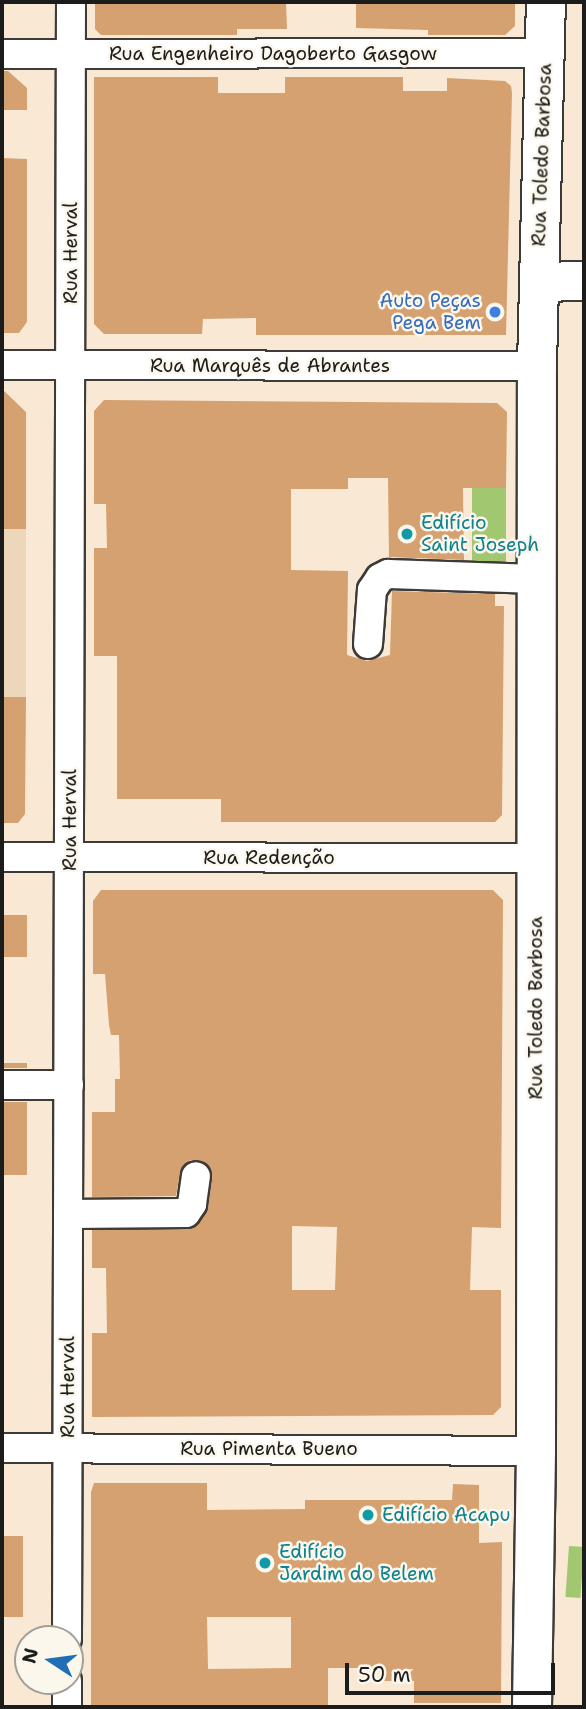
<!DOCTYPE html>
<html>
<head>
<meta charset="utf-8">
<style>
	body { margin:0 }
	#map { position:relative; width:586px; height:1709px; overflow:hidden; background:#f8e8d4; font-family:"Shantell Sans",sans-serif }
	div>[style] { position:absolute }
	.built>* { inset:0; background:#ecd7ba; transform-origin:0 0 }
	.green>* { inset:0; background:#a2c771; transform-origin:0 0 }
	.building>* { inset:0; background:#d5a170; transform-origin:0 0 }
	.roads { filter:drop-shadow(2px 0 #3d3b38) drop-shadow(-2px 0 #3d3b38) drop-shadow(0 2px #3d3b38) drop-shadow(0 -2px #3d3b38) }
	.street>* { height:28px; margin:-14px; padding:0 14px; transform-origin:14px; border-radius:14px; background:#fff }
	.secondary>* { height:38px; margin:-19px; padding:0 19px; transform-origin:19px; border-radius:19px; background:#fff }
	.dots>* { width:19px; height:19px; translate:-50% -50%; box-sizing:border-box; border:4px solid #fbf7ec; border-radius:50% }
	span { translate:-50% -50%; white-space:nowrap; text-align:center; line-height:1.15; -webkit-text-stroke:5px #fbf7ec; paint-order:stroke }
	.street-label { font-size:19px; color:#1c1c1c }
	.shop-label { font-size:19px; color:#366cbe }
	.right { translate:-100% -50%; text-align:right }
	.culture-label { font-size:19px; color:#0d838f }
	.left { translate:0 -50%; text-align:left }
	.frame { position:absolute; inset:0; border:4px solid #1c1c1c; pointer-events:none }
	.north { position:absolute; left:14px; top:1625px; width:70px; height:70px; box-sizing:border-box; background:#fbf7ec; border:2px solid #a29f99; border-radius:50%; rotate:283deg; font-size:19px; font-weight:700; line-height:28px; text-align:center; color:#1c1c1c }
	.north::after { content:''; display:block; margin:auto; width:24px; height:32px; background:#1f6fb2; clip-path:polygon(50% 0,100% 100%,50% 72%,0 100%) }
	.scale { position:absolute; left:345px; top:1663px; width:210px; height:32px; box-sizing:border-box; border:4px solid #1c1c1c; border-top:0; padding-left:9px; font-size:21px; line-height:24px; white-space:nowrap; color:#1c1c1c; -webkit-text-stroke:5px #fbf7ec; paint-order:stroke }
</style>
</head>
<body>
<div id="map">
	<div class="built">
		<div style="left:2px;top:529px;width:24px;height:168px"></div>
	</div>
	<div class="green">
		<div style="left:472px;top:488px;width:34px;height:84px"></div>
		<div style="left:569px;top:1546px;width:15px;height:51px;rotate:4deg"></div>
	</div>
	<div class="building">
		<div style="clip-path:polygon(95px 2px,286px 2px,287px 29px,237px 29px,237px 35px,101px 35px,95px 29px)"></div>
		<div style="clip-path:polygon(356px 2px,515px 2px,515px 26px,505px 35px,428px 35px,428px 30px,356px 28px)"></div>
		<div style="clip-path:polygon(2px 71px,8px 71px,27px 88px,27px 110px,2px 110px)"></div>
		<div style="clip-path:polygon(94px 77px,218px 77px,218px 93px,285px 93px,285px 77px,403px 77px,403px 91px,447px 91px,447px 78px,505px 81px,511px 86px,512px 93px,506px 335px,256px 335px,256px 318px,203px 319px,202px 334px,104px 334px,94px 324px)"></div>
		<div style="clip-path:polygon(2px 158px,27px 159px,27px 322px,19px 333px,2px 333px)"></div>
		<div style="clip-path:polygon(2px 389px,26px 412px,26px 529px,2px 529px)"></div>
		<div style="clip-path:polygon(104px 400px,497px 403px,507px 412px,506px 488px,463px 488px,464px 560px,389px 557px,388px 478px,348px 478px,348px 489px,291px 489px,291px 570px,348px 571px,347px 655px,367px 661px,390px 655px,392px 591px,495px 594px,495px 606px,504px 606px,502px 815px,495px 822px,221px 822px,221px 799px,117px 799px,117px 656px,94px 656px,94px 548px,107px 548px,106px 504px,94px 504px,94px 411px)"></div>
		<div style="clip-path:polygon(2px 697px,26px 697px,25px 814px,18px 823px,2px 823px)"></div>
		<div style="clip-path:polygon(evenodd,101px 890px,493px 890px,503px 900px,501px 1228px,472px 1227px,470px 1290px,501px 1290px,501px 1407px,493px 1415px,92px 1417px,92px 1333px,107px 1333px,106px 1268px,92px 1268px,92px 1230px,193px 1228px,208px 1207px,212px 1178px,206px 1163px,190px 1160px,180px 1173px,176px 1196px,92px 1197px,92px 1112px,115px 1112px,115px 1079px,120px 1079px,119px 1035px,111px 1035px,109px 1025px,105px 974px,93px 974px,93px 901px,101px 890px,292px 1226px,337px 1227px,335px 1290px,292px 1290px,292px 1226px)"></div>
		<div style="left:2px;top:915px;width:25px;height:42px"></div>
		<div style="left:2px;top:1063px;width:25px;height:5px"></div>
		<div style="left:2px;top:1102px;width:25px;height:73px"></div>
		<div style="clip-path:polygon(evenodd,94px 1483px,207px 1483px,207px 1510px,305px 1509px,305px 1500px,452px 1500px,453px 1484px,479px 1485px,479px 1543px,502px 1542px,501px 1703px,414px 1703px,414px 1681px,383px 1681px,384px 1668px,328px 1668px,328px 1707px,91px 1707px,91px 1492px,94px 1483px,207px 1617px,291px 1617px,291px 1668px,208px 1669px,207px 1617px)"></div>
		<div style="left:2px;top:1536px;width:21px;height:81px"></div>
	</div>
	<div class="roads">
		<div class="street">
			<div style="left:2px;top:54px;width:543px;rotate:-0.11deg"></div>
			<div style="left:2px;top:365px;width:535px;rotate:0.11deg"></div>
			<div style="left:368px;top:644px;width:54px;rotate:-85.8deg"></div>
			<div style="left:372px;top:590px;width:14px;rotate:-56deg"></div>
			<div style="left:380px;top:578px;width:9px;rotate:-27deg"></div>
			<div style="left:388px;top:574px;width:149px;rotate:1.9deg"></div>
			<div style="left:2px;top:857px;width:535px;rotate:0.11deg"></div>
			<div style="left:2px;top:1085px;width:67px"></div>
			<div style="left:68px;top:1214px;width:118px;rotate:-0.5deg"></div>
			<div style="left:186px;top:1213px;width:11px;rotate:-56deg"></div>
			<div style="left:192px;top:1204px;width:28px;rotate:-82deg"></div>
			<div style="left:2px;top:1448px;width:534px;rotate:0.32deg"></div>
			<div style="left:67px;top:1639px;width:1637px;rotate:-89.86deg"></div>
			<div style="left:67px;top:1707px;width:26px;rotate:-90deg"></div>
		</div>
		<div class="secondary">
			<div style="left:539px;top:282px;width:45px;rotate:-1.3deg"></div>
			<div style="left:532px;top:1707px;width:256px;rotate:-89.1deg"></div>
			<div style="left:536px;top:1451px;width:1085px;rotate:-89.95deg"></div>
			<div style="left:537px;top:366px;width:364px;rotate:-88.6deg"></div>
		</div>
	</div>
	<div class="dots">
		<div style="left:495px;top:312px;background:#3f7fe0"></div>
		<div style="left:407px;top:534px;background:#0f9aa8"></div>
		<div style="left:368px;top:1515px;background:#0f9aa8"></div>
		<div style="left:265px;top:1563px;background:#0f9aa8"></div>
	</div>
	<div class="street-label">
		<span style="left:273px;top:54px">Rua Engenheiro Dagoberto Gasgow</span>
		<span style="left:542px;top:155px;rotate:-88deg">Rua Toledo Barbosa</span>
		<span style="left:71px;top:253px;rotate:-90deg">Rua Herval</span>
		<span style="left:270px;top:366px">Rua Marquês de Abrantes</span>
		<span style="left:70px;top:820px;rotate:-90deg">Rua Herval</span>
		<span style="left:269px;top:858px">Rua Redenção</span>
		<span style="left:536px;top:1008px;rotate:-90deg">Rua Toledo Barbosa</span>
		<span style="left:68px;top:1387px;rotate:-90deg">Rua Herval</span>
		<span style="left:269px;top:1449px">Rua Pimenta Bueno</span>
	</div>
	<div class="shop-label">
		<span class="right" style="left:481px;top:312px">Auto Peças<br>Pega Bem</span>
	</div>
	<div class="culture-label">
		<span class="left" style="left:421px;top:534px">Edifício<br>Saint Joseph</span>
		<span class="left" style="left:382px;top:1515px">Edifício Acapu</span>
		<span class="left" style="left:279px;top:1563px">Edifício<br>Jardim do Belem</span>
	</div>
	<div class="frame"></div>
	<div class="north">N</div>
	<div class="scale">50 m</div>
</div>
</body>
</html>
